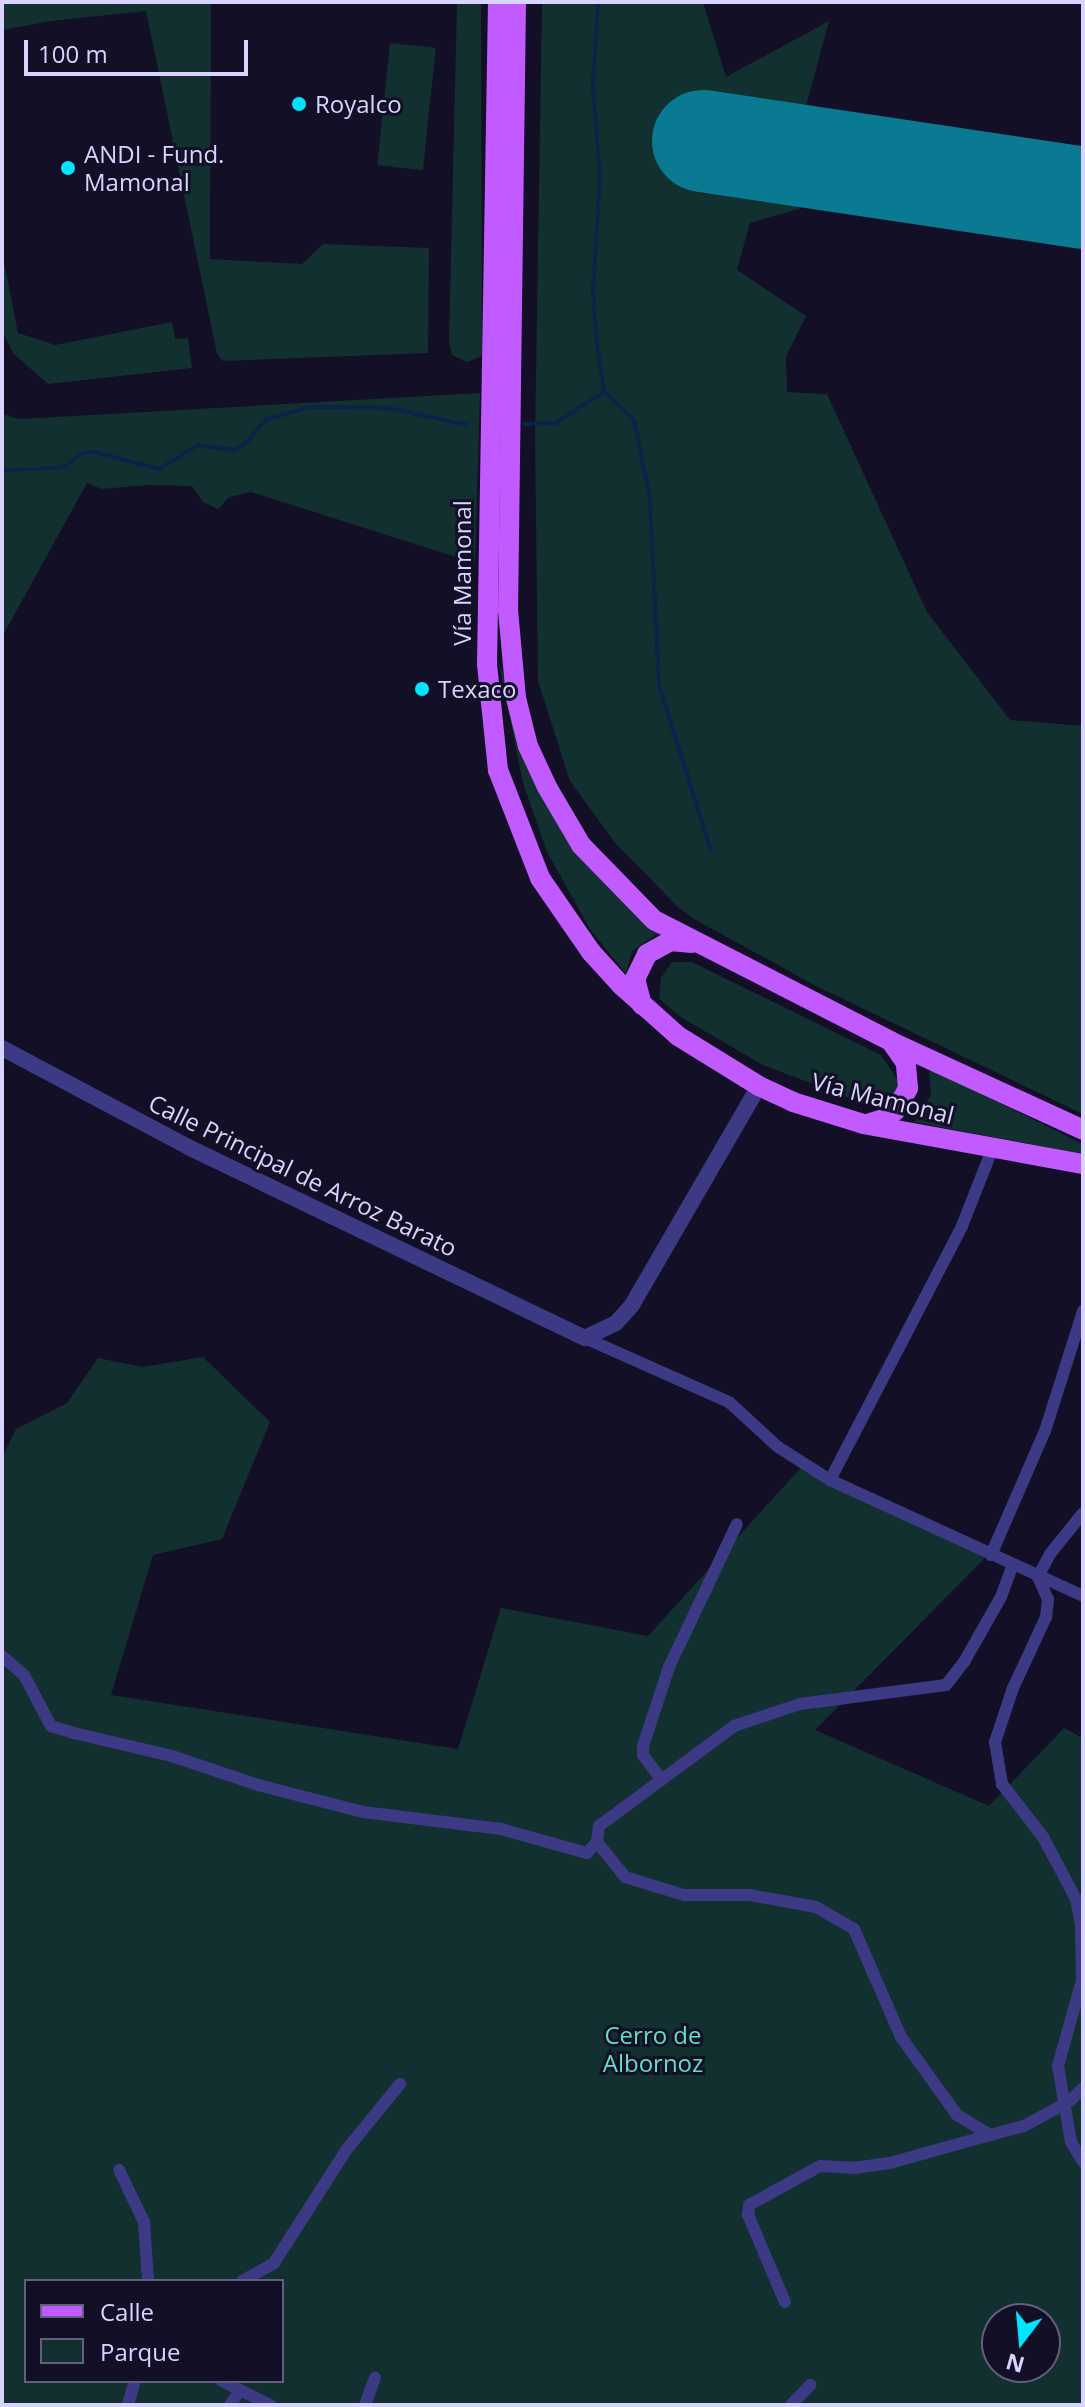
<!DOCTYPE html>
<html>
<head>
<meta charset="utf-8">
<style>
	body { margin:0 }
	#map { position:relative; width:1085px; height:2407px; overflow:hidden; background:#130f26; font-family:"Open Sans",sans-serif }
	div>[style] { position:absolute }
	.green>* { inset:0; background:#12302f; transform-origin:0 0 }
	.stream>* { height:4px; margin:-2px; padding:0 2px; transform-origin:2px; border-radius:2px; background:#0c2248 }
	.runway>* { height:102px; margin:-51px; padding:0 51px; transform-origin:51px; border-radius:51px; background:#0a7a92 }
	.minor>* { height:12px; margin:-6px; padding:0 6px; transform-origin:6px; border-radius:6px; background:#3d3a85 }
	.tertiary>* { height:16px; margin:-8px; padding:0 8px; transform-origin:8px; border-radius:8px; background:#3d3a85 }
	.primary>* { height:20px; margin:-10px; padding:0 10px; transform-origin:10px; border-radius:10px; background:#c25bff }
	.dots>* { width:22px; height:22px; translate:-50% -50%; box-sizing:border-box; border:4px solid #130f26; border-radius:50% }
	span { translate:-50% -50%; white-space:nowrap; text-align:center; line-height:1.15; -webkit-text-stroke:6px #130f26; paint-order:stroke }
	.poi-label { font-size:24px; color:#d9d4ff }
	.left { translate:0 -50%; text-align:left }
	.street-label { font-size:24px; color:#d9d4ff }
	.park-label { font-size:24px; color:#5fe0c0 }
	.frame { position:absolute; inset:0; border:4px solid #d9d4ff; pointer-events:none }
	.legend { position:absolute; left:24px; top:2279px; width:260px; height:104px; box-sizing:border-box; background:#130f26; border:2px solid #625e7d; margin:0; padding:10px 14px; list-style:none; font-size:24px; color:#d9d4ff }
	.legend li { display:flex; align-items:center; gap:16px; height:40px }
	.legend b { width:40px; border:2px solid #625e7d }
	.north { position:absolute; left:981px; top:2303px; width:80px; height:80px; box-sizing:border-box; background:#130f26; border:2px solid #625e7d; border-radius:50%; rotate:196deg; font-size:22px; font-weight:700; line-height:32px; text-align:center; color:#d9d4ff }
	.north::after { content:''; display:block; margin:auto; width:28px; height:36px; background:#00e5ff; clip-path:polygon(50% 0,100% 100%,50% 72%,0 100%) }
	.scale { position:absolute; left:24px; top:40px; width:224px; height:36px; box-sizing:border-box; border:4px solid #d9d4ff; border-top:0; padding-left:10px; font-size:24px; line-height:28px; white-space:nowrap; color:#d9d4ff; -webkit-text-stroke:6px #130f26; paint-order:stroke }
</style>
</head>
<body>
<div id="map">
	<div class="green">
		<div style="clip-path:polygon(2px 2px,211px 2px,210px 259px,302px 264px,323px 244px,429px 248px,428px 353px,223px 361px,217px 354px,146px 11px,51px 21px,2px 30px)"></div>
		<div style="clip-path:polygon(457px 2px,481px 2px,482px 356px,467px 362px,452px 355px,449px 342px)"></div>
		<div style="clip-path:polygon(542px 2px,703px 2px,726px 77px,829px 21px,801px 125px,799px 209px,750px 223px,737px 270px,806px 316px,786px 357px,787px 392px,827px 394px,927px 612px,1010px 720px,1083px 726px,1083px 1114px,816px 986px,694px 919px,679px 908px,616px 844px,570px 781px,538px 681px,535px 439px)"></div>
		<div style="left:390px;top:43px;width:46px;height:123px;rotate:6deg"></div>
		<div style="clip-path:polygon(2px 252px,18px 333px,55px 345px,172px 322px,175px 339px,188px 338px,192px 368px,48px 384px,13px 353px,2px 331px)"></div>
		<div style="clip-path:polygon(480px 393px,475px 563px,251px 492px,229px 497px,218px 509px,203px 502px,192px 486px,148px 485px,102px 489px,87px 483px,2px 637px,2px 414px,19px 419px)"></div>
		<div style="clip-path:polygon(498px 659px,537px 781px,663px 930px,632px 951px,626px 974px,590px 929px,547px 852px,523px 783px)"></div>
		<div style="clip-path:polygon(672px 962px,692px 962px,881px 1055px,899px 1082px,896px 1096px,888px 1105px,873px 1107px,763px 1065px,682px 1018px,659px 999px,661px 978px)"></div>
		<div style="clip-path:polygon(929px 1068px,1083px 1144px,1083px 1154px,914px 1122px,931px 1095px)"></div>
		<div style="clip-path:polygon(evenodd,203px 1357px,270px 1422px,222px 1539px,153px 1555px,111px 1695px,458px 1749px,501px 1608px,648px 1636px,806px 1462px,990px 1553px,815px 1730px,989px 1806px,1064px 1728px,1083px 1738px,1083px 2405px,2px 2405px,2px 1457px,16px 1429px,67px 1403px,98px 1358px,143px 1367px,203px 1357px,26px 2281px,282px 2281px,282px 2381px,26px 2381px,26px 2281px,203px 1357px,997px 2319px,1045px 2319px,1045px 2367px,997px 2367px,997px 2319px)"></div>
	</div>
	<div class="stream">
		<div style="left:598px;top:2px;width:84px;rotate:93.4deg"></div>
		<div style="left:593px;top:86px;width:90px;rotate:85.6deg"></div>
		<div style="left:600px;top:176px;width:115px;rotate:93.5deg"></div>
		<div style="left:593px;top:291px;width:55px;rotate:85.8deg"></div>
		<div style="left:597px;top:346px;width:47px;rotate:81.3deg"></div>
		<div style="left:604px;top:392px;width:41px;rotate:43deg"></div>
		<div style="left:634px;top:420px;width:82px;rotate:78.7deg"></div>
		<div style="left:650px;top:500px;width:185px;rotate:87.2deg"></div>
		<div style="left:659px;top:685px;width:174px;rotate:72.6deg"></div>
		<div style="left:524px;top:424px;width:32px;rotate:-2deg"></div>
		<div style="left:556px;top:423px;width:57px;rotate:-32.9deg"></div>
		<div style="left:2px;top:470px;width:53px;rotate:-2.2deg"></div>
		<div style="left:55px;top:468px;width:10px;rotate:-11deg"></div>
		<div style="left:65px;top:466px;width:22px;rotate:-36deg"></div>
		<div style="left:83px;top:453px;width:12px;rotate:-5deg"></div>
		<div style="left:95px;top:452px;width:66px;rotate:14.9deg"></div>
		<div style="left:159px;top:469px;width:46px;rotate:-31.6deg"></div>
		<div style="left:198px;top:445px;width:36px;rotate:8deg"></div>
		<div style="left:234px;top:450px;width:11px;rotate:-27deg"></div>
		<div style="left:244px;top:445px;width:35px;rotate:-49deg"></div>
		<div style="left:267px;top:419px;width:46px;rotate:-15.3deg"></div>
		<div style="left:311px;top:407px;width:78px;rotate:0.7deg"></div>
		<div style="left:389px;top:408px;width:80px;rotate:12.3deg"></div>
	</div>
	<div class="runway">
		<div style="left:703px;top:141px;width:384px;rotate:8.5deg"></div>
	</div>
	<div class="minor">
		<div style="left:585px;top:1338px;width:158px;rotate:24deg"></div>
		<div style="left:729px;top:1402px;width:67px;rotate:42.6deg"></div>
		<div style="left:778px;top:1447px;width:62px;rotate:32.4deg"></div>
		<div style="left:830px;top:1480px;width:278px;rotate:24.6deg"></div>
		<div style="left:830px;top:1480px;width:286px;rotate:-62.5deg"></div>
		<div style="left:962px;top:1226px;width:82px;rotate:-68.5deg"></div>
		<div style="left:1083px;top:1513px;width:53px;rotate:128.8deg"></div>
		<div style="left:1050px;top:1554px;width:26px;rotate:118deg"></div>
		<div style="left:1038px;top:1577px;width:24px;rotate:66deg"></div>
		<div style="left:1048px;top:1599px;width:18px;rotate:96deg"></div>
		<div style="left:1046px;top:1617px;width:78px;rotate:114.9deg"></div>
		<div style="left:1013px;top:1688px;width:57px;rotate:108.4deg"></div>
		<div style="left:995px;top:1742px;width:43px;rotate:80.5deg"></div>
		<div style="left:1002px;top:1784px;width:67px;rotate:52.3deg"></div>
		<div style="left:1043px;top:1837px;width:70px;rotate:62deg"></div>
		<div style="left:1076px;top:1899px;width:25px;rotate:79deg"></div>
		<div style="left:1081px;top:1924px;width:56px;rotate:89deg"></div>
		<div style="left:1082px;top:1980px;width:89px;rotate:105.6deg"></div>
		<div style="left:1058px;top:2066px;width:77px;rotate:80.3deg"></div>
		<div style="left:1071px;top:2142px;width:23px;rotate:59deg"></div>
		<div style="left:991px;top:1555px;width:135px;rotate:-66.5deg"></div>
		<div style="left:1045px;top:1431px;width:126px;rotate:-72.4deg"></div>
		<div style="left:2px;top:1656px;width:29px;rotate:41deg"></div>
		<div style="left:24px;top:1675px;width:58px;rotate:62.1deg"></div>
		<div style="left:51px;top:1726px;width:24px;rotate:17deg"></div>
		<div style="left:74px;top:1733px;width:101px;rotate:13.2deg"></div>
		<div style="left:172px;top:1756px;width:91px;rotate:18.6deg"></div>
		<div style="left:258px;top:1785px;width:108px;rotate:14.4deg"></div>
		<div style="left:363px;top:1812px;width:139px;rotate:7deg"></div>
		<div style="left:501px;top:1829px;width:89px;rotate:15.6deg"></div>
		<div style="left:587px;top:1853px;width:15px;rotate:-48deg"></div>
		<div style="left:597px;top:1842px;width:16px;rotate:-83deg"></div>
		<div style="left:599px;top:1826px;width:168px;rotate:-36.5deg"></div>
		<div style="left:734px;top:1726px;width:70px;rotate:-18.4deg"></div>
		<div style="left:800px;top:1704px;width:147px;rotate:-7.4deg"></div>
		<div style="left:946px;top:1685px;width:29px;rotate:-52deg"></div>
		<div style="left:964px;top:1662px;width:75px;rotate:-60.4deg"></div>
		<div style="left:1001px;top:1597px;width:33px;rotate:-70deg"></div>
		<div style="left:661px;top:1779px;width:30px;rotate:-127deg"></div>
		<div style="left:643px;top:1755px;width:9px;rotate:-90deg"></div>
		<div style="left:643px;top:1746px;width:83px;rotate:-71.8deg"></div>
		<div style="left:669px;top:1667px;width:158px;rotate:-64.6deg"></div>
		<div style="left:597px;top:1842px;width:45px;rotate:51.3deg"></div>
		<div style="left:625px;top:1877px;width:62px;rotate:17deg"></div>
		<div style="left:684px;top:1895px;width:66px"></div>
		<div style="left:750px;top:1895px;width:67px;rotate:10.3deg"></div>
		<div style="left:816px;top:1907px;width:44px;rotate:30.1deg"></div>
		<div style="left:854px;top:1929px;width:118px;rotate:66.5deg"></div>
		<div style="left:901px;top:2037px;width:96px;rotate:54.3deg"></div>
		<div style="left:957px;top:2115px;width:39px;rotate:31deg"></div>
		<div style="left:990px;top:2135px;width:35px;rotate:-15deg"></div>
		<div style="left:1024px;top:2126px;width:52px;rotate:-28.5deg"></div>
		<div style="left:1070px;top:2101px;width:18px;rotate:-45deg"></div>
		<div style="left:119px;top:2170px;width:58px;rotate:64.3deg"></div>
		<div style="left:144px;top:2222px;width:59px;rotate:86.1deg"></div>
		<div style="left:242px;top:2281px;width:37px;rotate:-29deg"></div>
		<div style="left:274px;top:2263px;width:135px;rotate:-57.4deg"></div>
		<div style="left:347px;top:2149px;width:84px;rotate:-50.8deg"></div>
		<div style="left:785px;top:2302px;width:95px;rotate:-113deg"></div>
		<div style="left:748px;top:2215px;width:10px;rotate:-84deg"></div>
		<div style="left:749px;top:2205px;width:81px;rotate:-28.8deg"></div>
		<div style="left:820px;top:2166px;width:34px;rotate:3deg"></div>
		<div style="left:854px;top:2168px;width:36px;rotate:-8deg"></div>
		<div style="left:890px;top:2163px;width:104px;rotate:-15.6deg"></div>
		<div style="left:222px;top:2381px;width:54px;rotate:26.6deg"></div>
		<div style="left:128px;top:2405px;width:25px;rotate:-74deg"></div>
		<div style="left:230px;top:2405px;width:18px;rotate:-56deg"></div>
		<div style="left:365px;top:2405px;width:29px;rotate:-70deg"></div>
		<div style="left:791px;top:2405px;width:28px;rotate:-46deg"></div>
	</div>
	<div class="tertiary">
		<div style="left:2px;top:1048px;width:211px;rotate:28deg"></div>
		<div style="left:188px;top:1147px;width:441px;rotate:25.7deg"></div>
		<div style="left:585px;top:1338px;width:34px;rotate:-26deg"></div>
		<div style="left:616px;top:1323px;width:24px;rotate:-48deg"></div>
		<div style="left:632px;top:1305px;width:253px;rotate:-59.9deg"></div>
	</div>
	<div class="primary">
		<div style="left:498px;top:2px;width:662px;rotate:90.95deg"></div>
		<div style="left:487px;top:664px;width:107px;rotate:84.1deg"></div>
		<div style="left:498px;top:770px;width:116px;rotate:68.7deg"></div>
		<div style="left:540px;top:878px;width:90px;rotate:55.4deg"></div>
		<div style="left:591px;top:952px;width:45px;rotate:47.7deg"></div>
		<div style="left:621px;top:985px;width:76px;rotate:41.8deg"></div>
		<div style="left:678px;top:1036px;width:95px;rotate:31.7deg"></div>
		<div style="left:759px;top:1086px;width:38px;rotate:25deg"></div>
		<div style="left:793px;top:1102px;width:73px;rotate:17.4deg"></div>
		<div style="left:863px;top:1124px;width:224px;rotate:10.3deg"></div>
		<div style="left:516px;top:2px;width:608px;rotate:90.75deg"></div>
		<div style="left:508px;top:610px;width:88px;rotate:84.8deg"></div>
		<div style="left:516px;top:698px;width:49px;rotate:76deg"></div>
		<div style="left:528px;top:746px;width:45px;rotate:65.1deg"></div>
		<div style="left:547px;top:787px;width:67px;rotate:59.6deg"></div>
		<div style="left:581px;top:845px;width:105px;rotate:45.8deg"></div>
		<div style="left:654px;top:920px;width:267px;rotate:27.1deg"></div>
		<div style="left:892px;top:1042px;width:210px;rotate:24.7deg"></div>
		<div style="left:642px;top:1005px;width:27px;rotate:-105deg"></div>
		<div style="left:635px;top:979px;width:28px;rotate:-64deg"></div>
		<div style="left:647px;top:954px;width:26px;rotate:-29deg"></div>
		<div style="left:670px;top:941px;width:22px;rotate:5deg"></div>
		<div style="left:867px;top:1124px;width:21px;rotate:-17deg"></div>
		<div style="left:887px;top:1118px;width:12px;rotate:-42deg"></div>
		<div style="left:896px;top:1110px;width:25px;rotate:-61deg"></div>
		<div style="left:908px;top:1088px;width:25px;rotate:-95deg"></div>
		<div style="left:906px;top:1063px;width:24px;rotate:-125deg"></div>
	</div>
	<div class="dots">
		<div style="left:299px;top:104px;background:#00e5ff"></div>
		<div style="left:68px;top:168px;background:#00e5ff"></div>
		<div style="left:422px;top:689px;background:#00e5ff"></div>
	</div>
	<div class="poi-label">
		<span class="left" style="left:315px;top:104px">Royalco</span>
		<span class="left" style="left:84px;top:168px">ANDI - Fund.<br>Mamonal</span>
		<span class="left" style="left:438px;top:689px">Texaco</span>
	</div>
	<div class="street-label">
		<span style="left:462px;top:573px;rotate:-90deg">Vía Mamonal</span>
		<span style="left:883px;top:1098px;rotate:14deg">Vía Mamonal</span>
		<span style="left:303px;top:1175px;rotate:26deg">Calle Principal de Arroz Barato</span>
	</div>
	<div class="park-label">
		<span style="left:653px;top:2049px">Cerro de<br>Albornoz</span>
	</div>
	<div class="frame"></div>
	<ul class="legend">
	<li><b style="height:10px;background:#c25bff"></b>Calle</li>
	<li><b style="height:22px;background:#12302f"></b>Parque</li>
	</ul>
	<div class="north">N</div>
	<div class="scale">100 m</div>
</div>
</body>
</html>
